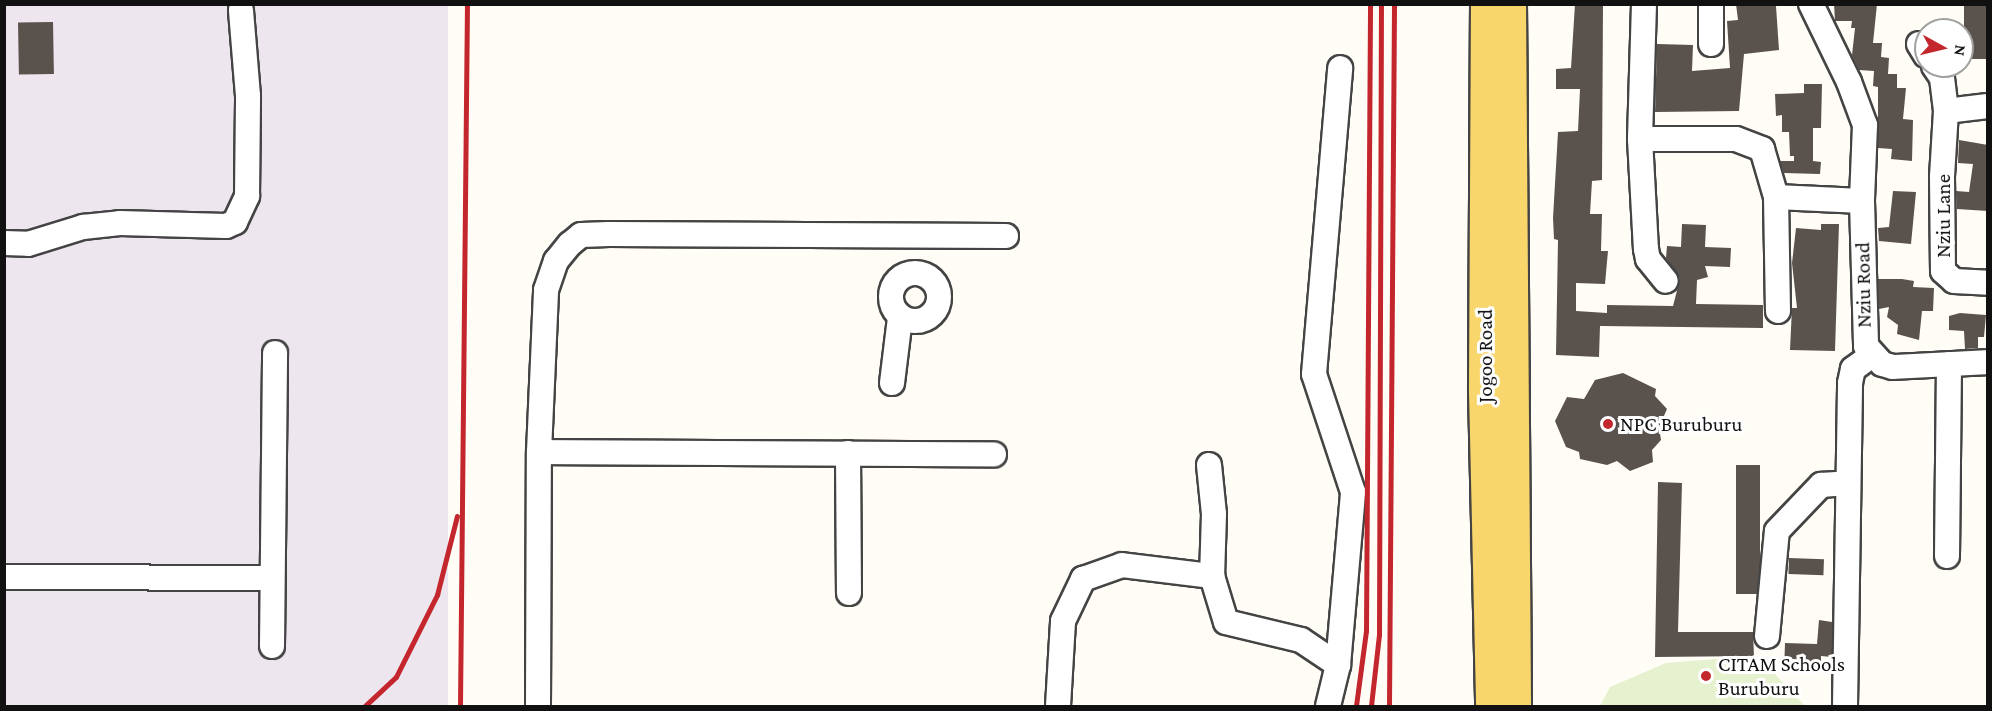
<!DOCTYPE html>
<html>
<head>
<meta charset="utf-8">
<style>
	body { margin:0 }
	#map { position:relative; width:1992px; height:711px; overflow:hidden; background:#fffdf5; font-family:"Crimson Pro",serif }
	div>[style] { position:absolute }
	.industrial>* { inset:0; background:#eee6ef; transform-origin:0 0 }
	.pitch>* { inset:0; background:#e6f2cf }
	.building>* { inset:0; background:#5a524d; transform-origin:0 0 }
	.roads { filter:drop-shadow(2px 0 #444) drop-shadow(-2px 0 #444) drop-shadow(0 2px #444) drop-shadow(0 -2px #444) }
	.minor>* { height:24px; margin:-12px; padding:0 12px; transform-origin:12px; border-radius:12px; background:#fff }
	.minor>.ring { margin:-12px; padding:0; box-sizing:content-box; background:none; border:24px solid #fff; border-radius:50% }
	.major>* { height:30px; margin:-15px; padding:0 15px; transform-origin:15px; border-radius:15px; background:#f9d66b }
	.rail>* { height:4.5px; margin:-2.25px; padding:0 2.25px; transform-origin:2.25px; border-radius:2.25px; background:#c4262e }
	.dots>* { width:16px; height:16px; translate:-50% -50%; box-sizing:border-box; border:3px solid #fff; border-radius:50% }
	span { translate:-50% -50%; white-space:nowrap; text-align:center; line-height:1.15; -webkit-text-stroke:6px #fff; paint-order:stroke }
	.street-label { font-size:21px; color:#111 }
	.poi-label { font-size:21px; color:#111 }
	.left { translate:0 -50%; text-align:left }
	.frame { position:absolute; inset:0; border:6px solid #111; pointer-events:none }
	.north { position:absolute; left:1914px; top:18px; width:60px; height:60px; box-sizing:border-box; background:#fff; border:2px solid #a0a0a0; border-radius:50%; rotate:98deg; font-size:16px; font-weight:700; line-height:24px; text-align:center; color:#111 }
	.north::after { content:''; display:block; margin:auto; width:21px; height:27px; background:#c4262e; clip-path:polygon(50% 0,100% 100%,50% 72%,0 100%) }
</style>
</head>
<body>
<div id="map">
	<div class="industrial">
		<div style="left:4px;top:5px;width:444px;height:701px"></div>
	</div>
	<div class="pitch">
		<div style="clip-path:polygon(1715px 659px,1775px 674px,1805px 706px,1600px 706px,1610px 687px,1666px 663px)"></div>
	</div>
	<div class="building">
		<div style="clip-path:polygon(1575px 4px,1603px 4px,1602px 180px,1592px 181px,1590px 214px,1602px 214px,1601px 251px,1608px 251px,1605px 284px,1576px 283px,1576px 311px,1607px 313px,1607px 305px,1673px 306px,1680px 279px,1666px 258px,1667px 246px,1681px 247px,1682px 224px,1706px 225px,1705px 247px,1731px 248px,1730px 267px,1705px 266px,1708px 277px,1697px 280px,1696px 304px,1763px 305px,1763px 328px,1600px 326px,1599px 357px,1556px 355px,1558px 240px,1554px 239px,1553px 218px,1558px 132px,1578px 131px,1580px 89px,1556px 89px,1556px 69px,1571px 68px)"></div>
		<div style="clip-path:polygon(1736px 4px,1776px 6px,1779px 50px,1744px 54px,1739px 111px,1655px 112px,1657px 44px,1693px 45px,1692px 71px,1730px 68px,1727px 21px,1738px 20px)"></div>
		<div style="clip-path:polygon(1834px 4px,1877px 4px,1873px 43px,1882px 43px,1881px 57px,1889px 58px,1888px 74px,1897px 74px,1897px 88px,1906px 88px,1903px 119px,1913px 120px,1912px 161px,1891px 159px,1892px 149px,1878px 148px,1878px 87px,1873px 86px,1874px 71px,1859px 70px,1852px 55px,1855px 28px,1851px 28px,1852px 21px,1835px 21px)"></div>
		<div style="left:1964px;top:4px;width:24px;height:55px"></div>
		<div style="left:53px;top:22px;width:52px;height:35px;rotate:89deg"></div>
		<div style="clip-path:polygon(1804px 84px,1822px 84px,1821px 128px,1813px 128px,1813px 161px,1821px 162px,1820px 174px,1784px 173px,1780px 161px,1794px 161px,1794px 156px,1790px 156px,1789px 132px,1782px 132px,1782px 115px,1776px 116px,1775px 94px,1804px 93px)"></div>
		<div style="clip-path:polygon(1959px 140px,1988px 145px,1988px 211px,1957px 209px,1956px 191px,1969px 192px,1973px 164px,1958px 163px)"></div>
		<div style="clip-path:polygon(1893px 191px,1916px 192px,1911px 244px,1879px 241px,1878px 228px,1889px 227px)"></div>
		<div style="clip-path:polygon(1821px 224px,1839px 224px,1835px 351px,1790px 350px,1792px 308px,1797px 308px,1792px 263px,1796px 228px,1821px 230px)"></div>
		<div style="clip-path:polygon(1878px 279px,1902px 279px,1914px 281px,1913px 287px,1934px 288px,1933px 311px,1922px 311px,1919px 340px,1897px 334px,1898px 325px,1887px 317px,1889px 307px,1879px 309px)"></div>
		<div style="clip-path:polygon(1960px 313px,1986px 315px,1984px 337px,1978px 337px,1978px 348px,1965px 349px,1964px 331px,1949px 330px,1949px 316px)"></div>
		<div style="clip-path:polygon(1623px 373px,1656px 389px,1655px 396px,1667px 409px,1659px 427px,1661px 440px,1652px 450px,1653px 462px,1630px 471px,1617px 461px,1607px 465px,1580px 459px,1579px 452px,1566px 447px,1555px 421px,1567px 397px,1584px 399px,1595px 380px)"></div>
		<div style="left:1736px;top:465px;width:24px;height:129px"></div>
		<div style="clip-path:polygon(1658px 482px,1682px 483px,1678px 632px,1753px 632px,1754px 656px,1655px 657px)"></div>
		<div style="left:1789px;top:558px;width:35px;height:16px;rotate:2deg"></div>
		<div style="clip-path:polygon(1819px 620px,1832px 622px,1832px 657px,1821px 656px,1821px 665px,1806px 664px,1806px 673px,1784px 671px,1785px 643px,1817px 644px)"></div>
	</div>
	<div class="roads">
		<div class="minor">
			<div style="left:1644px;top:4px;width:135px;rotate:91.7deg"></div>
			<div style="left:1640px;top:139px;width:110px;rotate:86.9deg"></div>
			<div style="left:1646px;top:249px;width:10px;rotate:79deg"></div>
			<div style="left:1648px;top:259px;width:28px;rotate:51deg"></div>
			<div style="left:1811px;top:4px;width:87px;rotate:64deg"></div>
			<div style="left:1849px;top:82px;width:46px;rotate:69.6deg"></div>
			<div style="left:1865px;top:125px;width:76px;rotate:92.3deg"></div>
			<div style="left:1862px;top:201px;width:145px;rotate:88.4deg"></div>
			<div style="left:1866px;top:346px;width:24px;rotate:48deg"></div>
			<div style="left:1882px;top:364px;width:11px;rotate:15deg"></div>
			<div style="left:1893px;top:367px;width:95px;rotate:-3deg"></div>
			<div style="left:1711px;top:44px;width:40px;rotate:-90deg"></div>
			<div style="left:1919px;top:44px;width:13px;rotate:58deg"></div>
			<div style="left:1934px;top:66px;width:14px;rotate:56deg"></div>
			<div style="left:1942px;top:78px;width:33px;rotate:83deg"></div>
			<div style="left:1946px;top:111px;width:66px;rotate:93.5deg"></div>
			<div style="left:1942px;top:177px;width:94px;rotate:89.4deg"></div>
			<div style="left:1943px;top:271px;width:15px;rotate:42deg"></div>
			<div style="left:1954px;top:281px;width:34px;rotate:3deg"></div>
			<div style="left:1946px;top:111px;width:42px;rotate:-6.8deg"></div>
			<div style="left:1640px;top:139px;width:96px"></div>
			<div style="left:1736px;top:139px;width:28px;rotate:21deg"></div>
			<div style="left:1762px;top:149px;width:50px;rotate:73.7deg"></div>
			<div style="left:1776px;top:197px;width:114px;rotate:89deg"></div>
			<div style="left:1776px;top:197px;width:86px;rotate:2.7deg"></div>
			<div style="left:4px;top:243px;width:24px;rotate:2deg"></div>
			<div style="left:28px;top:244px;width:58px;rotate:-17.2deg"></div>
			<div style="left:83px;top:227px;width:37px;rotate:-6deg"></div>
			<div style="left:120px;top:223px;width:106px;rotate:1.6deg"></div>
			<div style="left:226px;top:226px;width:10px;rotate:-24deg"></div>
			<div style="left:235px;top:222px;width:29px;rotate:-65deg"></div>
			<div style="left:247px;top:196px;width:100px;rotate:-89.4deg"></div>
			<div style="left:248px;top:96px;width:86px;rotate:-94.7deg"></div>
			<div class="ring" style="left:891px;top:273px;width:24px;height:24px"></div>
			<div style="left:892px;top:383px;width:65px;rotate:-83deg"></div>
			<div style="left:539px;top:452px;width:455px;rotate:0.3deg"></div>
			<div style="left:848px;top:453px;width:140px;rotate:89.6deg"></div>
			<div style="left:1209px;top:465px;width:49px;rotate:84.2deg"></div>
			<div style="left:1214px;top:514px;width:62px;rotate:91.8deg"></div>
			<div style="left:1212px;top:576px;width:48px;rotate:73.1deg"></div>
			<div style="left:1226px;top:622px;width:77px;rotate:13.5deg"></div>
			<div style="left:1301px;top:640px;width:45px;rotate:34deg"></div>
			<div style="left:1947px;top:556px;width:192px;rotate:-89.4deg"></div>
			<div style="left:4px;top:577px;width:266px;rotate:0.2deg"></div>
			<div style="left:1767px;top:636px;width:105px;rotate:-84.6deg"></div>
			<div style="left:1777px;top:531px;width:64px;rotate:-46.3deg"></div>
			<div style="left:1821px;top:485px;width:27px;rotate:-4deg"></div>
			<div style="left:272px;top:646px;width:293px;rotate:-89.4deg"></div>
			<div style="left:538px;top:706px;width:254px;rotate:-89.8deg"></div>
			<div style="left:539px;top:452px;width:162px;rotate:-87.5deg"></div>
			<div style="left:546px;top:290px;width:31px;rotate:-71deg"></div>
			<div style="left:556px;top:261px;width:22px;rotate:-51deg"></div>
			<div style="left:570px;top:244px;width:14px;rotate:-39deg"></div>
			<div style="left:581px;top:235px;width:28px;rotate:-2deg"></div>
			<div style="left:609px;top:234px;width:397px;rotate:0.3deg"></div>
			<div style="left:1058px;top:706px;width:85px;rotate:-86.6deg"></div>
			<div style="left:1063px;top:621px;width:47px;rotate:-64.5deg"></div>
			<div style="left:1083px;top:579px;width:41px;rotate:-19.7deg"></div>
			<div style="left:1122px;top:565px;width:91px;rotate:7deg"></div>
			<div style="left:1328px;top:706px;width:42px;rotate:-76.3deg"></div>
			<div style="left:1338px;top:665px;width:174px;rotate:-85deg"></div>
			<div style="left:1353px;top:492px;width:124px;rotate:-108.3deg"></div>
			<div style="left:1314px;top:374px;width:307px;rotate:-85.1deg"></div>
			<div style="left:1845px;top:706px;width:323px;rotate:-89.1deg"></div>
			<div style="left:1850px;top:383px;width:14px;rotate:-78deg"></div>
			<div style="left:1853px;top:369px;width:24px;rotate:-36deg"></div>
		</div>
		<div class="major">
			<div style="left:1486px;top:4px;width:387px;rotate:90.3deg"></div>
			<div style="left:1484px;top:391px;width:315px;rotate:88.7deg"></div>
			<div style="left:1511px;top:4px;width:702px;rotate:89.59deg"></div>
		</div>
	</div>
	<div class="rail">
		<div style="left:365px;top:706px;width:42px;rotate:-43.1deg"></div>
		<div style="left:396px;top:677px;width:92px;rotate:-63.4deg"></div>
		<div style="left:437px;top:595px;width:81px;rotate:-75.8deg"></div>
		<div style="left:460px;top:706px;width:702px;rotate:-89.43deg"></div>
		<div style="left:1356px;top:706px;width:76px;rotate:-82.4deg"></div>
		<div style="left:1366px;top:631px;width:627px;rotate:-89.63deg"></div>
		<div style="left:1371px;top:706px;width:71px;rotate:-83.6deg"></div>
		<div style="left:1379px;top:635px;width:631px;rotate:-89.82deg"></div>
		<div style="left:1389px;top:706px;width:702px;rotate:-89.59deg"></div>
	</div>
	<div class="dots">
		<div style="left:1608px;top:424px;background:#c4262e"></div>
		<div style="left:1706px;top:676px;background:#c4262e"></div>
	</div>
	<div class="street-label">
		<span style="left:1943px;top:216px;rotate:-90deg">Nziu Lane</span>
		<span style="left:1863px;top:285px;rotate:-91deg">Nziu Road</span>
		<span style="left:1485px;top:356px;rotate:-90deg">Jogoo Road</span>
	</div>
	<div class="poi-label">
		<span class="left" style="left:1620px;top:424px">NPC Buruburu</span>
		<span class="left" style="left:1718px;top:676px">CITAM Schools<br>Buruburu</span>
	</div>
	<div class="frame"></div>
	<div class="north">N</div>
</div>
</body>
</html>
